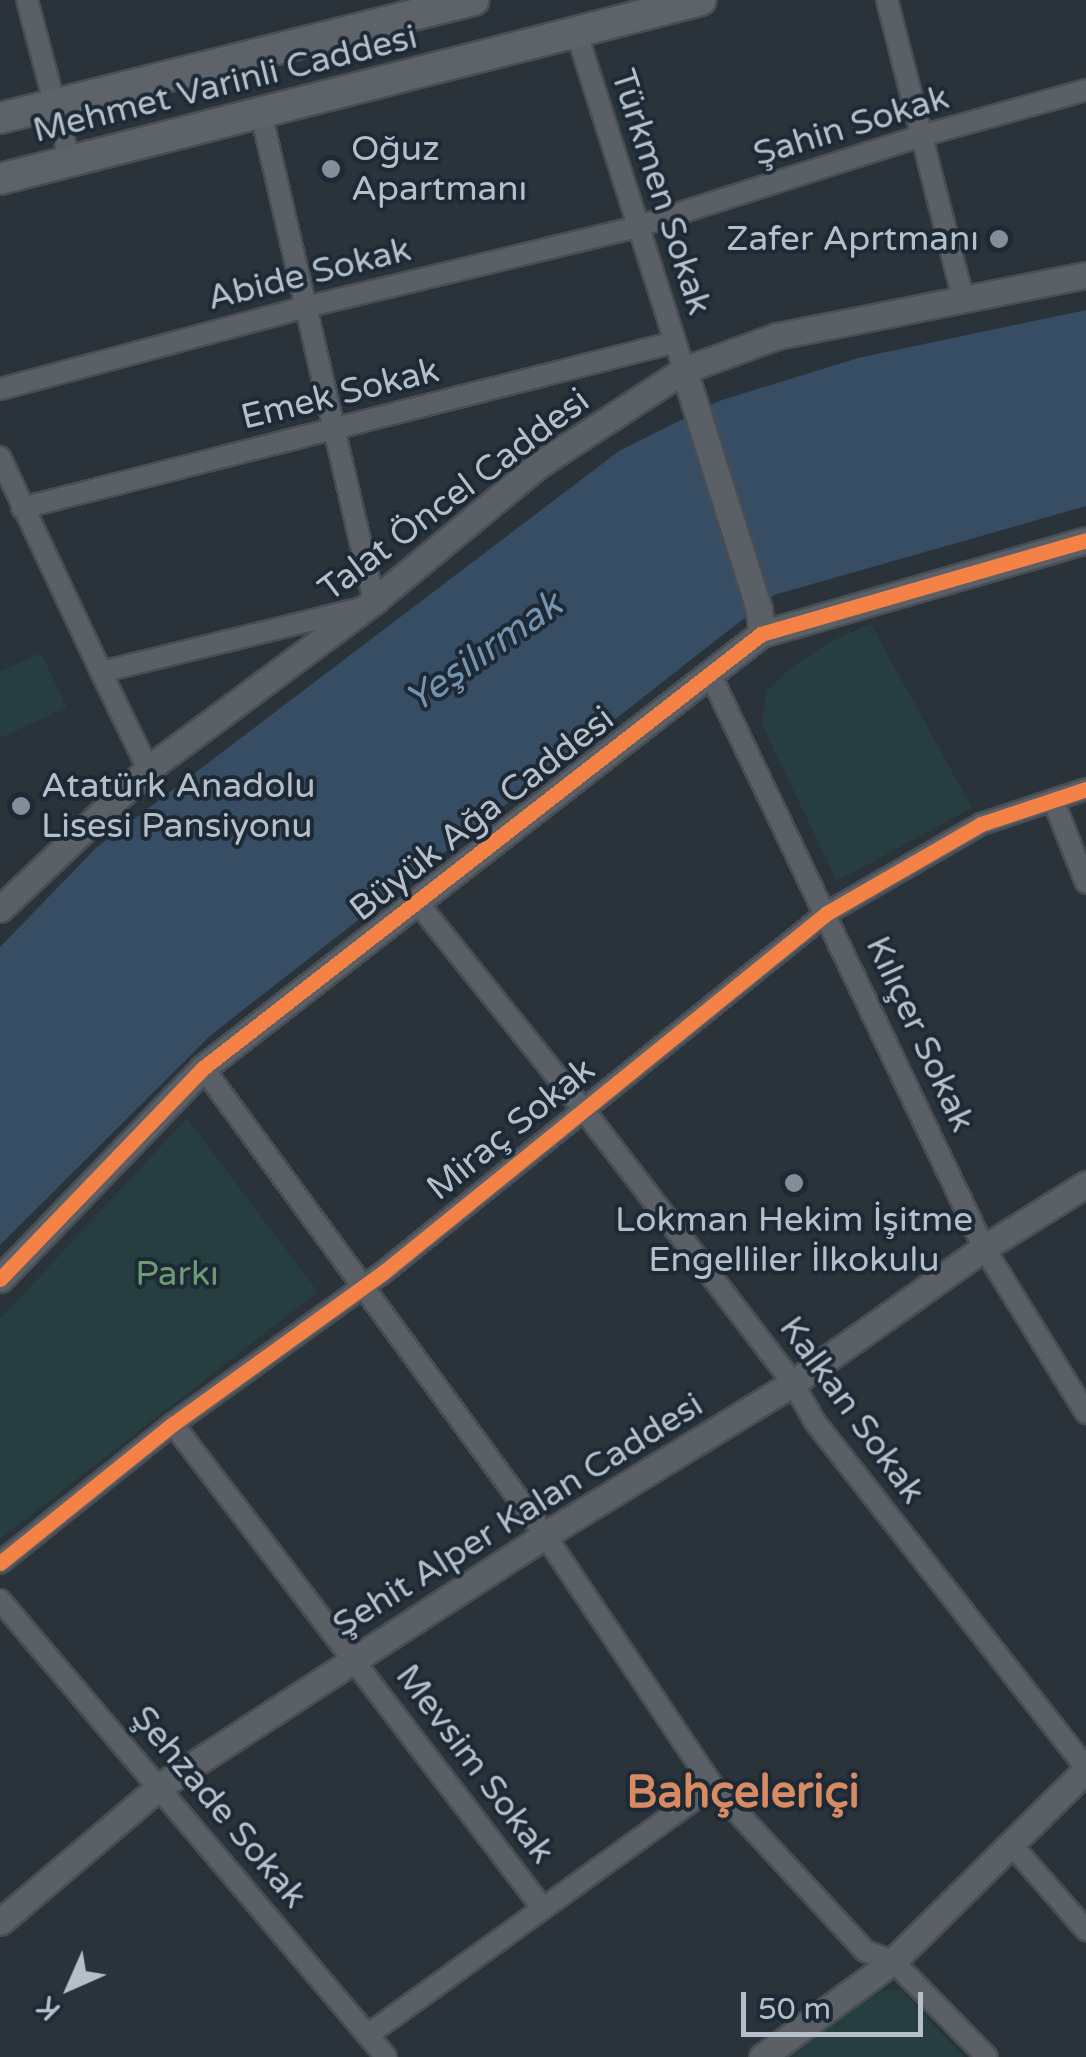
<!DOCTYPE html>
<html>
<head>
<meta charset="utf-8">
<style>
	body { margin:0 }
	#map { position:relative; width:1086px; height:2057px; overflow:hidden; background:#2a323a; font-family:"Varela Round",sans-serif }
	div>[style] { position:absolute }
	.green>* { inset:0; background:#273e40 }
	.water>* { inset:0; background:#374d64 }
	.roads { filter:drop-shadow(2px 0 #484e54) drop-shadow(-2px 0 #484e54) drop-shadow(0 2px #484e54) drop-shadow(0 -2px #484e54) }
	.minor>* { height:20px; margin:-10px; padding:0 10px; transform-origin:10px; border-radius:10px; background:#5b6067 }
	.tertiary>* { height:25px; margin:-12.5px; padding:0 12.5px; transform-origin:12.5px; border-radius:12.5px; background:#5b6067 }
	.primary>* { height:30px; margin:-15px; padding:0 15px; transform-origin:15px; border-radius:15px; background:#5d6369 }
	.cycleway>* { height:15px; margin:-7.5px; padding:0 7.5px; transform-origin:7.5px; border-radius:7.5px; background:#f48246 }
	.dots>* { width:28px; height:28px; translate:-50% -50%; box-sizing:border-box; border:5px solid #1d2935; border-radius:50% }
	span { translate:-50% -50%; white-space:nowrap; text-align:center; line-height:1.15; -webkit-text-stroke:8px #1d2935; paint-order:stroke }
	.street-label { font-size:35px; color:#b5bfca }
	.poi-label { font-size:35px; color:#b5bfca }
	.left { translate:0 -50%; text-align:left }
	.right { translate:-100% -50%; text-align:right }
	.park-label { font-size:35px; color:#6b9c72 }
	.water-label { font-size:38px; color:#7493ae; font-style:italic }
	.district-label { font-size:45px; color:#d88b62; font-weight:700 }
	.north { position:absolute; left:20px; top:1937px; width:100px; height:100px; -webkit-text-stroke:8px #1d2935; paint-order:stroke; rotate:225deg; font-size:28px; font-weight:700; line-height:40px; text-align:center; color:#b5bfca }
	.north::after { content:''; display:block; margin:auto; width:35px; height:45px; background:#b5bfca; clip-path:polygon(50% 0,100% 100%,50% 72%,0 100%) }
	.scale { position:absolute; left:741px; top:1992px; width:182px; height:45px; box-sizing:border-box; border:5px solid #b5bfca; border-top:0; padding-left:12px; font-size:30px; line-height:35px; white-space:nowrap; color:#b5bfca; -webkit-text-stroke:8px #1d2935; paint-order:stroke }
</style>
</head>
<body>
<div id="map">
	<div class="green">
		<div style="clip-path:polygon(871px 624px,972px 808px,837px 881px,762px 725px,766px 693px,791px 668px,831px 641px)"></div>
		<div style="clip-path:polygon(41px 653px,67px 708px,0 738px,0 671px)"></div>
		<div style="clip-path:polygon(187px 1118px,318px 1292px,0 1539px,0 1319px)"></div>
		<div style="clip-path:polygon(875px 1990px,901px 1990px,964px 2057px,789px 2057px)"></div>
	</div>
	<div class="water">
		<div style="clip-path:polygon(1086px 310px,1086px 506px,774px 595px,211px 1035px,0 1245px,0 947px,96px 848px,619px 451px,719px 401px,858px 358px)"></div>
	</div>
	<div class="roads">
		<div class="minor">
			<div style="left:27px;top:0;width:168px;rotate:75.1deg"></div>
			<div style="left:887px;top:0;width:308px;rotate:75.7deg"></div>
			<div style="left:577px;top:34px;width:353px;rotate:72.3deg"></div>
			<div style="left:261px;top:113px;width:501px;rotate:76.96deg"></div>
			<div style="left:0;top:389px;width:317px;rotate:-15deg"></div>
			<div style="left:306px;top:307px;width:340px;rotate:-13.6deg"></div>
			<div style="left:636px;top:227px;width:299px;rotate:-17.7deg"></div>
			<div style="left:921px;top:136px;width:171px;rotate:-15.6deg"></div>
			<div style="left:0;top:457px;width:238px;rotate:64.8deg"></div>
			<div style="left:101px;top:672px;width:265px;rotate:-13.8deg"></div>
			<div style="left:22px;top:508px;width:674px;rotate:-14.26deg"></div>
			<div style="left:101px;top:672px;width:108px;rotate:64.1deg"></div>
			<div style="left:710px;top:674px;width:636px;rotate:64.48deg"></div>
			<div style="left:984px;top:1248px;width:194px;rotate:58.3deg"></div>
			<div style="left:1053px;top:800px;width:89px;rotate:68.3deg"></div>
			<div style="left:417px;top:902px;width:265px;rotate:51.3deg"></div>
			<div style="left:583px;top:1109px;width:345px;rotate:52.5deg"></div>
			<div style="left:793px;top:1383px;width:45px;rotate:60.6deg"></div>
			<div style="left:815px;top:1422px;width:439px;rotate:51.9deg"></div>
			<div style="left:203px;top:1068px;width:579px;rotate:53.78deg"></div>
			<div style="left:545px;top:1535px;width:302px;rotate:56.2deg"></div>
			<div style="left:713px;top:1786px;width:224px;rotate:47.3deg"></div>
			<div style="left:865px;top:1951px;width:30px;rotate:20deg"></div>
			<div style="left:893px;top:1961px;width:134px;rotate:45.6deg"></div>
			<div style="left:173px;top:1424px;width:606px;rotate:52.64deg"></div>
			<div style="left:0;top:1563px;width:222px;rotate:-38.8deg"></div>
			<div style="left:173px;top:1424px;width:261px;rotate:-35.8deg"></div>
			<div style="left:385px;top:1271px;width:569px;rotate:-39.01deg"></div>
			<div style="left:827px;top:913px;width:178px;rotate:-30deg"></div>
			<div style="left:981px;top:824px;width:111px;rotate:-18.4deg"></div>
			<div style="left:0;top:1600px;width:598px;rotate:49.81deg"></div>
			<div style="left:1010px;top:1843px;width:116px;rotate:48.9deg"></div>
			<div style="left:369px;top:2034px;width:424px;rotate:-35.8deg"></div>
		</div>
		<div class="tertiary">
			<div style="left:684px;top:370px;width:251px;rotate:72.6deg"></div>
			<div style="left:759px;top:610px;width:24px;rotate:85deg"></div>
			<div style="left:0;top:909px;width:204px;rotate:-43.4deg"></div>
			<div style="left:148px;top:769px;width:282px;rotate:-36.6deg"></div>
			<div style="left:374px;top:601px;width:212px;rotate:-39.6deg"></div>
			<div style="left:537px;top:466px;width:176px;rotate:-33.1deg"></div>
			<div style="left:684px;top:370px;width:99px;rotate:-20.1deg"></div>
			<div style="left:777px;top:336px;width:315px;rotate:-11.2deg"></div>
			<div style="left:0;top:1279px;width:293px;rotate:-46.1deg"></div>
			<div style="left:203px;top:1068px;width:707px;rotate:-37.87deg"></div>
			<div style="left:761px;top:634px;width:338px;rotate:-16.1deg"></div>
			<div style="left:0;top:1922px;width:209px;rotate:-40.3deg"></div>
			<div style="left:159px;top:1787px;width:461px;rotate:-33.1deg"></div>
			<div style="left:545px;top:1535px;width:291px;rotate:-31.5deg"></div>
			<div style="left:793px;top:1383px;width:234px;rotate:-35.3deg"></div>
			<div style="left:984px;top:1248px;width:120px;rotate:-32.1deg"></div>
			<div style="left:762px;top:2057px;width:162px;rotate:-36.2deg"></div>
			<div style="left:893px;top:1961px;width:272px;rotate:-44.7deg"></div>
		</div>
		<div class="primary">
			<div style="left:0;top:118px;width:488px;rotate:-14deg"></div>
			<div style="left:0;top:179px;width:723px;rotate:-14.32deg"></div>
		</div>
	</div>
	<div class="cycleway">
		<div style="left:0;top:1279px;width:293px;rotate:-46.1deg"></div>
		<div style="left:203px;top:1068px;width:707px;rotate:-37.87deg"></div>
		<div style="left:761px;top:634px;width:338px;rotate:-16.1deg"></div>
		<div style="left:0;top:1563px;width:222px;rotate:-38.8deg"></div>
		<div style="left:173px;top:1424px;width:261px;rotate:-35.8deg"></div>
		<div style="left:385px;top:1271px;width:569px;rotate:-39.01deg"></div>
		<div style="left:827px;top:913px;width:178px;rotate:-30deg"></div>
		<div style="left:981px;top:824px;width:111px;rotate:-18.4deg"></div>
	</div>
	<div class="dots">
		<div style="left:331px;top:169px;background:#848e98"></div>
		<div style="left:999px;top:239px;background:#848e98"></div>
		<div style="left:21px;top:806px;background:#848e98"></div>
		<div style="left:794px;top:1183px;background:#848e98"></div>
	</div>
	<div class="street-label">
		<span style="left:225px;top:84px;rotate:-14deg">Mehmet Varinli Caddesi</span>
		<span style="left:851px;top:126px;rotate:-17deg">Şahin Sokak</span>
		<span style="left:661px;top:192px;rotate:72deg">Türkmen Sokak</span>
		<span style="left:309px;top:274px;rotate:-14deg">Abide Sokak</span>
		<span style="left:340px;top:394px;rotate:-14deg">Emek Sokak</span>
		<span style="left:454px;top:495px;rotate:-37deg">Talat Öncel Caddesi</span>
		<span style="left:482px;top:814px;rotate:-38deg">Büyük Ağa Caddesi</span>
		<span style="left:920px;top:1034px;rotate:65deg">Kılıçer Sokak</span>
		<span style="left:511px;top:1129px;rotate:-39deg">Miraç Sokak</span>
		<span style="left:852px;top:1410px;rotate:54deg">Kalkan Sokak</span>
		<span style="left:518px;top:1515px;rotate:-32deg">Şehit Alper Kalan Caddesi</span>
		<span style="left:475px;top:1764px;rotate:53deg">Mevsim Sokak</span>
		<span style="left:219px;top:1807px;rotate:50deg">Şehzade Sokak</span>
	</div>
	<div class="poi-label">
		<span class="left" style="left:351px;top:169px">Oğuz<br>Apartmanı</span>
		<span class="right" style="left:979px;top:239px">Zafer Aprtmanı</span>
		<span class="left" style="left:41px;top:806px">Atatürk Anadolu<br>Lisesi Pansiyonu</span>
		<span style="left:794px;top:1240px">Lokman Hekim İşitme<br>Engelliler İlkokulu</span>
	</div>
	<div class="park-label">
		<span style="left:177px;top:1274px">Parkı</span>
	</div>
	<div class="water-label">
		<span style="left:484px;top:653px;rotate:-35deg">Yeşilırmak</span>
	</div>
	<div class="district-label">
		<span style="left:743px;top:1794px">Bahçeleriçi</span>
	</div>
	<div class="north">K</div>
	<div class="scale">50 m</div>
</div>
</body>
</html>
